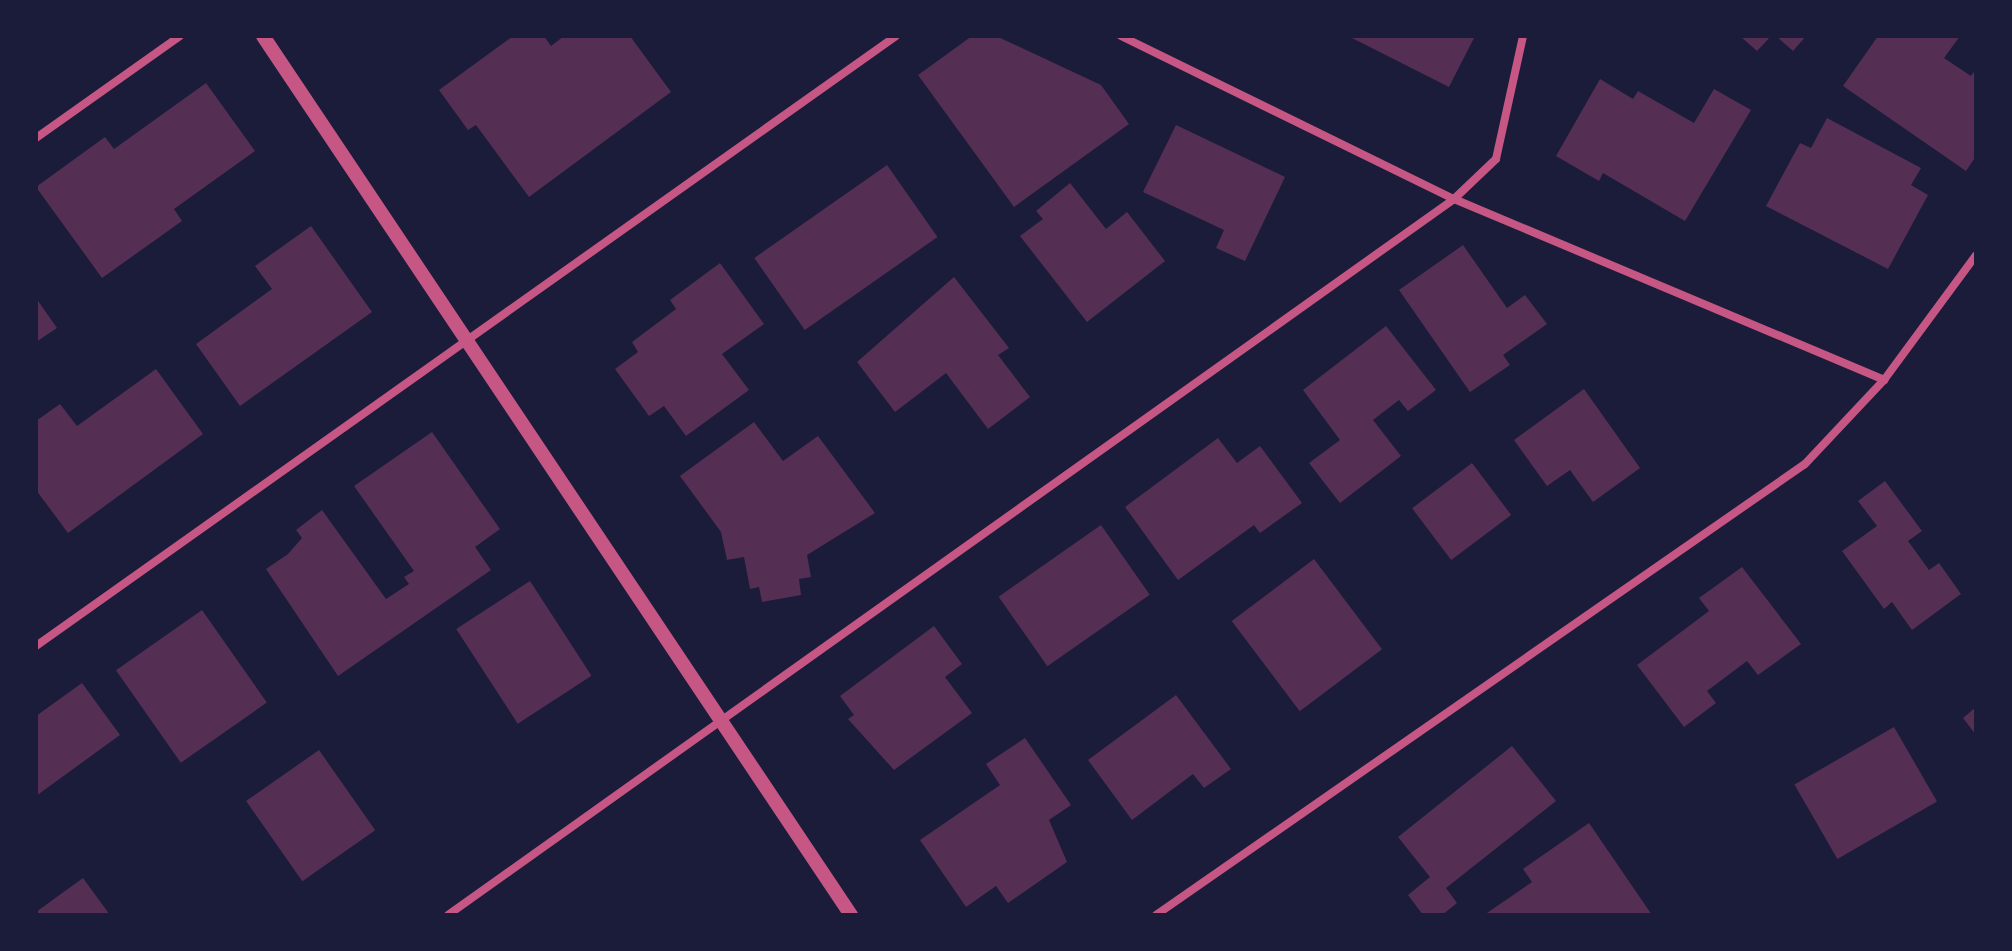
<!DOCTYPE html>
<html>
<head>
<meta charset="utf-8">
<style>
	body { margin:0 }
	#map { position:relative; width:2012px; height:951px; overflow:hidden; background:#1b1b3a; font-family:Jost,sans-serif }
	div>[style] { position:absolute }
	.building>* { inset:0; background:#542f53; transform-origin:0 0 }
	.minor>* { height:8px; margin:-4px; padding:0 4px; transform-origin:4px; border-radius:4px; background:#c65784 }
	.tertiary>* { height:14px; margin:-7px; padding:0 7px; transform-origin:7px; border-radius:7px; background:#c65784 }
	span { translate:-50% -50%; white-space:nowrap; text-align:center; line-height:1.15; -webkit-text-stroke:7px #1b1b3a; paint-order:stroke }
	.frame { position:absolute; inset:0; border:38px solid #1b1b3a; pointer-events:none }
</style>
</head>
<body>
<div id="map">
	<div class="building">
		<div style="clip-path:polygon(513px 36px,544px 36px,551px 46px,564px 36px,630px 36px,671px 92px,529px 197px,476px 125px,468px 130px,439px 90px)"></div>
		<div style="clip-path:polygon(972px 36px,996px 36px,1101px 85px,1129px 124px,1014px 207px,918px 75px)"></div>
		<div style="clip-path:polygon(1348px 36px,1475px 36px,1449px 87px)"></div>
		<div style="clip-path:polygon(1740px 36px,1771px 36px,1757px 51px)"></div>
		<div style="clip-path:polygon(1776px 36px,1806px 36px,1793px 51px)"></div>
		<div style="clip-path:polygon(1878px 36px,1960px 36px,1944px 58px,1971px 76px,1976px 69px,1976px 156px,1966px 171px,1843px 86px)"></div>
		<div style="clip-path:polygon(1600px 79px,1633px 99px,1638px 91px,1694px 123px,1714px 89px,1751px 110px,1685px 221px,1603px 173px,1599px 181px,1556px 156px)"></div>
		<div style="clip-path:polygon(206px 83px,255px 151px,174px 209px,182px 221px,102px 278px,36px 187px,105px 137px,114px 149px)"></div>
		<div style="clip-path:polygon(1827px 118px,1921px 168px,1911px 185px,1928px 195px,1888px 269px,1766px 206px,1800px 143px,1811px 148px)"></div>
		<div style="clip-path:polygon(1176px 125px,1285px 177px,1245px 261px,1216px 248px,1224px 230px,1143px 192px)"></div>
		<div style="left:887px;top:165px;width:88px;height:162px;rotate:55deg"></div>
		<div style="clip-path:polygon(1070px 183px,1106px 229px,1127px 212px,1165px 261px,1087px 322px,1020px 236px,1043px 219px,1036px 211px)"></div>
		<div style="clip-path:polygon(311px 226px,372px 312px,240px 406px,196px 344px,272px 289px,255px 266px)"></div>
		<div style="clip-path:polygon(1463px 245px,1507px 308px,1525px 295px,1547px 324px,1503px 355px,1510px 365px,1470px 392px,1399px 290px)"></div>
		<div style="clip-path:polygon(720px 263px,764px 324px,722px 354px,749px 390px,686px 436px,664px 406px,649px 416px,615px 369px,638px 352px,632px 342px,676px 309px,670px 300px)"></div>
		<div style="clip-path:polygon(954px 277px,1009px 348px,998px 355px,1030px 397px,988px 429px,946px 373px,895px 412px,857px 362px)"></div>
		<div style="clip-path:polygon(36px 298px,57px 328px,36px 342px)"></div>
		<div style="clip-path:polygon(1386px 326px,1436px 390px,1408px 411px,1399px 400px,1373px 420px,1401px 456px,1340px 503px,1309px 463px,1340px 440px,1303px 390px)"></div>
		<div style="clip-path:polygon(156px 369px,203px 434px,68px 533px,36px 490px,36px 421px,60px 404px,77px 426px)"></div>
		<div style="clip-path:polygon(1584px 389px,1640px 468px,1593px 502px,1570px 470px,1547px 486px,1514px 440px)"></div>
		<div style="clip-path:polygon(754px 422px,783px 461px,818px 436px,875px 513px,807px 555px,811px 577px,799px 579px,801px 595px,762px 602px,759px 587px,750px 589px,744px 557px,727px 560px,721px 532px,680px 476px)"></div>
		<div style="clip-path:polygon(432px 432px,500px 529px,475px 547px,491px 570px,338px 676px,266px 569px,288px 554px,302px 538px,296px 530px,322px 510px,386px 599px,409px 584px,404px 577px,414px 571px,354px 486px)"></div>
		<div style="clip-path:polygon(1218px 438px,1237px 463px,1260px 446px,1302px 503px,1260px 533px,1254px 525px,1178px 580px,1125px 507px)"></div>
		<div style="left:1472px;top:463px;width:65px;height:75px;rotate:53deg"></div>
		<div style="clip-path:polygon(1885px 481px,1922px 531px,1908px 541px,1929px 570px,1939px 563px,1961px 594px,1912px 630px,1892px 602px,1884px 609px,1842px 551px,1877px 526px,1858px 501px)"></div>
		<div style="left:1101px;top:525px;width:85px;height:125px;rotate:55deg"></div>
		<div style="left:1314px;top:559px;width:113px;height:103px;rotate:53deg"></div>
		<div style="clip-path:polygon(1742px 567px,1801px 644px,1758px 675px,1747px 661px,1707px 691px,1716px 703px,1684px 727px,1637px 665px,1709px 611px,1699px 598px)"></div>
		<div style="left:530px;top:581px;width:113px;height:88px;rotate:57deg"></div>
		<div style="left:202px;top:610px;width:113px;height:105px;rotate:55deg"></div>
		<div style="clip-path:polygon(934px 626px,962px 664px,945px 677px,972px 713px,894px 770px,848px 719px,854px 715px,840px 696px)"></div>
		<div style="clip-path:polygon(82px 683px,120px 735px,36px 796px,36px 716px)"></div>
		<div style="clip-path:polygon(1176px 695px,1231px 769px,1204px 788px,1193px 774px,1132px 820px,1088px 760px)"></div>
		<div style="clip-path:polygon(1976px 707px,1976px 735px,1963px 718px)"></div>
		<div style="left:1894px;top:727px;width:86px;height:115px;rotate:60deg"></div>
		<div style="clip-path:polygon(1025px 738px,1071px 805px,1049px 820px,1067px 862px,1008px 903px,996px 886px,966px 907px,920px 840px,1000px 785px,986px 764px)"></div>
		<div style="clip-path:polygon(1512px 746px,1556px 801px,1446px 888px,1457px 903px,1442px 915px,1423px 915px,1408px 895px,1430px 877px,1398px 837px)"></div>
		<div style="left:319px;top:750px;width:98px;height:89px;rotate:55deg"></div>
		<div style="clip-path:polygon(1589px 823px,1652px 915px,1484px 915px,1532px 882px,1523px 869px)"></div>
		<div style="clip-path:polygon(83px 878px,110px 915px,36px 915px,36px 912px)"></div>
	</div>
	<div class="minor">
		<div style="left:1121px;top:36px;width:371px;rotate:26.1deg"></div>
		<div style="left:1454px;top:199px;width:467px;rotate:22.8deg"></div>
		<div style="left:36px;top:138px;width:176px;rotate:-35.3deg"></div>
		<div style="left:36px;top:646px;width:1054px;rotate:-35.35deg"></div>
		<div style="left:448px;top:915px;width:1235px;rotate:-35.44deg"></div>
		<div style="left:1454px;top:199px;width:58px;rotate:-43.6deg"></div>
		<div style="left:1496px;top:159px;width:126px;rotate:-77.6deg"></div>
		<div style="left:1156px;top:915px;width:790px;rotate:-34.8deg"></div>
		<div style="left:1805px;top:464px;width:115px;rotate:-46.8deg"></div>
		<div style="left:1884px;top:380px;width:155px;rotate:-53.6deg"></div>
	</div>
	<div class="tertiary">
		<div style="left:263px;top:36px;width:1058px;rotate:56.22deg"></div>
	</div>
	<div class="frame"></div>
</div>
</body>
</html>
